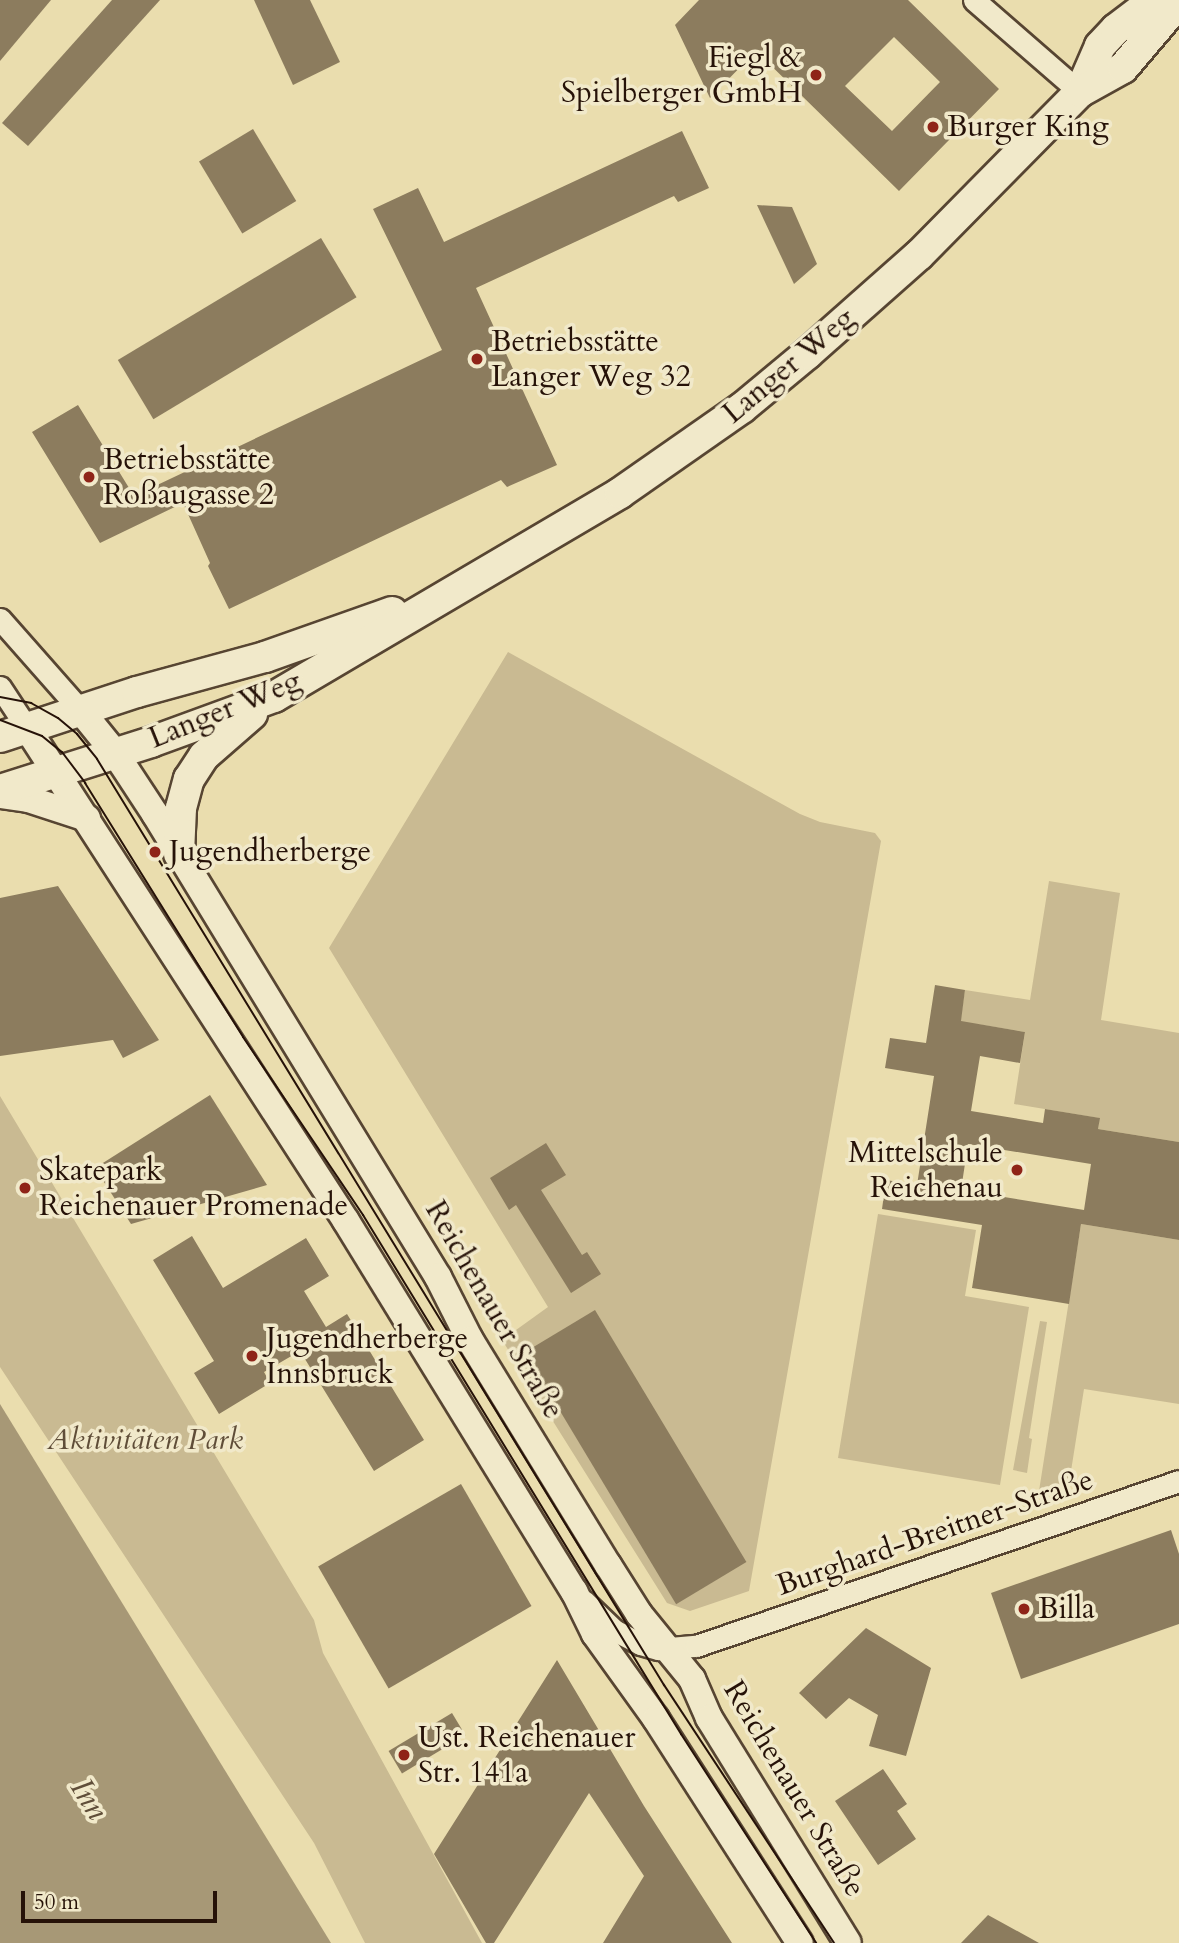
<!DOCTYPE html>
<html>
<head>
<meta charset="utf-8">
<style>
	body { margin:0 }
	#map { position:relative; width:1179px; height:1943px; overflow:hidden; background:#eaddae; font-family:Cardo,serif }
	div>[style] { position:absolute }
	.green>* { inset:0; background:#c9ba92 }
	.water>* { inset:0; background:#a79876 }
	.building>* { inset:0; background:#8c7c5e; transform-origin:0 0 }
	.roads { filter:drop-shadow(2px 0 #574532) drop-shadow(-2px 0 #574532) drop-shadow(0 2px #574532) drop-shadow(0 -2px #574532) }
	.minor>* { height:21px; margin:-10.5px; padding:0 10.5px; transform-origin:10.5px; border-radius:10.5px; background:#f1e9ca }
	.tertiary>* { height:26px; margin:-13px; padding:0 13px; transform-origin:13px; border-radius:13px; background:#f1e9ca }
	.secondary>* { height:30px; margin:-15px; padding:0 15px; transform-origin:15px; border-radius:15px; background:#f1e9ca }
	.tram>* { height:2px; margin:-1px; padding:0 1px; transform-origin:1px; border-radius:1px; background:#261208 }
	.dots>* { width:19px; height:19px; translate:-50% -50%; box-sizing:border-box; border:4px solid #f1e9ca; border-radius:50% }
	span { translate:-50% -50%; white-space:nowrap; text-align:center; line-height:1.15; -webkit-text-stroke:7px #f1e9ca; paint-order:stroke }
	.poi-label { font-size:30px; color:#261208 }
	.right { translate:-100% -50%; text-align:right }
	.left { translate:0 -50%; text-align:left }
	.street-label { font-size:30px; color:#261208 }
	.park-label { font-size:30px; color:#5f4d38; font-style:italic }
	.water-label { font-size:32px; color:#604e39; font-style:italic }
	.scale { position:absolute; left:21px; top:1891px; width:196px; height:32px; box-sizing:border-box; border:4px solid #261208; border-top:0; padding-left:9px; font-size:21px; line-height:24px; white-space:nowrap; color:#261208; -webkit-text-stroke:5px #f1e9ca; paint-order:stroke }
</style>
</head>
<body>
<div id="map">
	<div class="green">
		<div style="clip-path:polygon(508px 652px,800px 814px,820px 822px,875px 833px,881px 841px,749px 1591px,690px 1611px,667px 1603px,502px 1340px,548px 1307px,329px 948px)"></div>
		<div style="clip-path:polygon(1049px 881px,1120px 893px,1101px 1020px,1179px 1033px,1179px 1142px,1098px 1129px,1099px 1118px,1014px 1104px,1025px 1032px,977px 1024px,959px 1029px,965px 990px,1030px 1000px)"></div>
		<div style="clip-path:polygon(0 1096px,314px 1620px,323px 1653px,482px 1943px,365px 1943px,314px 1843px,0 1367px)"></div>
		<div style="clip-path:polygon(878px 1214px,976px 1230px,965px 1296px,1029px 1307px,1000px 1485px,838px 1458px)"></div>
		<div style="clip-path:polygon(1081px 1224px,1179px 1240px,1179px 1404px,1084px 1389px,1068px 1490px,1054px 1493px,1039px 1491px)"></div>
		<div style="clip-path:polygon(1040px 1321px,1047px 1322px,1029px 1438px,1032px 1439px,1027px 1473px,1013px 1470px)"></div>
	</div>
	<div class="water">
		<div style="clip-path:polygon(0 1404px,331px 1943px,0 1943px)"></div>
	</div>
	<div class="building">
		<div style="clip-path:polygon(0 0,51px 0,0 61px)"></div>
		<div style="clip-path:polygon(112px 0,160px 0,28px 146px,2px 123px)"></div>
		<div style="clip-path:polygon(254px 0,310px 0,340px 62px,293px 85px)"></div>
		<div style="clip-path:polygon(evenodd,699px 0,908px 0,999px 89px,899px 191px,756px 51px,710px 98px,675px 25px,699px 0,894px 37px,940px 82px,892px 131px,845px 86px,894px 37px)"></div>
		<div style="left:253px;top:129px;width:84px;height:63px;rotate:59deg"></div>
		<div style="clip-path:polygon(682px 131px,709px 188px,678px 202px,674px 196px,476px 288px,557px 465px,507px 487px,501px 480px,229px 609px,208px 566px,210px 563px,183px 503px,100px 543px,32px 432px,78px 405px,134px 496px,442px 350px,373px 209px,418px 188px,444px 242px)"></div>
		<div style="clip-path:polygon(757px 205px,792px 207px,817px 264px,794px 284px)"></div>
		<div style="left:321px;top:238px;width:69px;height:237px;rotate:59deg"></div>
		<div style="clip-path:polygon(58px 886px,159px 1040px,123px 1058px,113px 1040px,0 1056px,0 898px)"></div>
		<div style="clip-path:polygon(evenodd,935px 985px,965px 990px,961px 1021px,1025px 1032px,1020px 1063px,980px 1056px,971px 1111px,1043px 1123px,1045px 1109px,1100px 1118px,1098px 1129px,1179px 1142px,1179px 1240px,1081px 1224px,1069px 1304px,972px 1288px,982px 1225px,882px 1209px,886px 1180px,917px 1185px,934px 1076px,885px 1068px,890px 1038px,926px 1043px,935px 985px,968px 1144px,1091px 1164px,1084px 1210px,961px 1190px,968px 1144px)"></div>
		<div style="clip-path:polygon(210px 1095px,267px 1185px,131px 1224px,95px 1168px)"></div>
		<div style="clip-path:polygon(546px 1143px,566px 1175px,541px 1190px,582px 1255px,587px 1252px,601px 1274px,571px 1293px,516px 1205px,509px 1210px,490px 1178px)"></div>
		<div style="clip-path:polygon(192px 1236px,223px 1288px,306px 1238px,329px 1276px,304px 1291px,326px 1327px,347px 1314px,424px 1440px,374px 1471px,300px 1351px,264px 1372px,270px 1383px,219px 1414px,194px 1373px,214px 1361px,153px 1260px)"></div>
		<div style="left:595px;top:1310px;width:294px;height:82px;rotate:59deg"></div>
		<div style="left:461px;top:1484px;width:141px;height:165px;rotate:60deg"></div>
		<div style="clip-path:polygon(1171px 1530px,1179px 1554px,1179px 1624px,1021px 1679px,991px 1593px)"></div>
		<div style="clip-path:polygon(866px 1628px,931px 1668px,906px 1756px,869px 1746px,878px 1715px,849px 1698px,826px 1719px,799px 1693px)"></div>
		<div style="clip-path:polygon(557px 1660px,644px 1806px,732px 1943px,603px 1943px,644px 1876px,589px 1793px,494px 1943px,486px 1943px,434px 1854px)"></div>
		<div style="left:452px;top:1713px;width:26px;height:74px;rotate:59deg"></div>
		<div style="clip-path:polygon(883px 1769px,907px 1804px,897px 1811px,916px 1839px,878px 1865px,835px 1801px)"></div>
		<div style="clip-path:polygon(988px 1915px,1039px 1943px,961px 1943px)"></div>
	</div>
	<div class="roads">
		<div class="minor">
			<div style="left:974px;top:0;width:140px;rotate:41deg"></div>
			<div style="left:0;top:619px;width:123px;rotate:48.6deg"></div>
			<div style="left:0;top:687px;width:49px;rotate:56.6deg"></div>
			<div style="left:584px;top:1601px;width:42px;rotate:44deg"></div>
			<div style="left:614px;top:1630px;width:30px;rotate:28deg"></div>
			<div style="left:640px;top:1644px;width:19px;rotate:16deg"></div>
			<div style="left:658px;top:1649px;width:38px;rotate:-5deg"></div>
			<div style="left:696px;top:1646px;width:510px;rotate:-18.86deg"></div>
		</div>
		<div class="tertiary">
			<div style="left:81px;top:711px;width:54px;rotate:51deg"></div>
			<div style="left:115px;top:753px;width:73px;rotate:56.7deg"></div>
			<div style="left:155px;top:814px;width:543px;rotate:58.57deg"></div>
			<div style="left:438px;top:1277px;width:71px;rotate:63.1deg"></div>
			<div style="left:470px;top:1340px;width:264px;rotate:58.5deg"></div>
			<div style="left:608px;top:1565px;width:58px;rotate:57.7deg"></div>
			<div style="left:639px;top:1614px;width:84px;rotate:50.8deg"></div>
			<div style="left:692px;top:1679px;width:43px;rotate:66.4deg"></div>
			<div style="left:709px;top:1718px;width:264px;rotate:58.3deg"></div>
			<div style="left:27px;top:728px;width:587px;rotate:57.09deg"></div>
			<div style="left:346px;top:1221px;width:435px;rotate:58.4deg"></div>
			<div style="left:574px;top:1591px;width:48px;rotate:64deg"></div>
			<div style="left:595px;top:1634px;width:105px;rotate:54.3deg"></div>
			<div style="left:656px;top:1719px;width:266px;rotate:57.3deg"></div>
			<div style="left:0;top:795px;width:28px;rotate:8deg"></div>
			<div style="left:28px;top:799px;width:62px;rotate:17.9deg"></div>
		</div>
		<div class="secondary">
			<div style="left:1080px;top:92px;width:50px;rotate:-66.5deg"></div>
			<div style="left:1100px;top:46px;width:23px;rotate:-47deg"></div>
			<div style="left:1116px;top:29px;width:48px;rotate:-37.3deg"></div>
			<div style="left:0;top:737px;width:144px;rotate:-18.2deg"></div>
			<div style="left:137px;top:692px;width:133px;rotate:-15.3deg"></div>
			<div style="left:265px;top:657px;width:135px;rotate:-19.5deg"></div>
			<div style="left:0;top:790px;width:158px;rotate:-17.6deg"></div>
			<div style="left:151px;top:742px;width:131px;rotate:-20.1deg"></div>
			<div style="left:274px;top:697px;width:402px;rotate:-30.5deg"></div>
			<div style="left:620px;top:493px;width:149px;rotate:-34.9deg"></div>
			<div style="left:742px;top:408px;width:85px;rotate:-39.7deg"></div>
			<div style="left:807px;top:354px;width:149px;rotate:-41.5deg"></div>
			<div style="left:919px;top:255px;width:229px;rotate:-45.4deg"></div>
			<div style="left:1080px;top:92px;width:49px;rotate:-29.2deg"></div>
			<div style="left:1123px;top:68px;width:87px;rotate:-49.7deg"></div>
			<div style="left:179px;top:854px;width:46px;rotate:-87.5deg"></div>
			<div style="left:181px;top:808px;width:30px;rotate:-75deg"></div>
			<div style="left:189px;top:779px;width:27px;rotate:-57deg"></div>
			<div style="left:204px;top:756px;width:64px;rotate:-41.2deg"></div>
		</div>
	</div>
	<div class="tram">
		<div style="left:0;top:697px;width:32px;rotate:11deg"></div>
		<div style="left:31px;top:703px;width:31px;rotate:29deg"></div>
		<div style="left:58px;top:718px;width:25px;rotate:40deg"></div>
		<div style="left:77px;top:734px;width:32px;rotate:51deg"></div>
		<div style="left:97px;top:759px;width:1086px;rotate:58.52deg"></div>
		<div style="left:664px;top:1685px;width:309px;rotate:56.6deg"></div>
		<div style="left:0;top:720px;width:45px;rotate:20.9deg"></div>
		<div style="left:42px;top:736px;width:26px;rotate:39deg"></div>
		<div style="left:62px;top:752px;width:39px;rotate:53deg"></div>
		<div style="left:85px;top:783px;width:299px;rotate:58.1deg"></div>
		<div style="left:243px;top:1037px;width:215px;rotate:56deg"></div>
		<div style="left:363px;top:1215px;width:609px;rotate:58.5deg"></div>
		<div style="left:681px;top:1734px;width:249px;rotate:57.1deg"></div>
	</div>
	<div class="dots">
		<div style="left:816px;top:75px;background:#8f2418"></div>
		<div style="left:933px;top:127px;background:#8f2418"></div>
		<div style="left:477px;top:359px;background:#8f2418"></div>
		<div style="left:89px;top:477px;background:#8f2418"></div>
		<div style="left:155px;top:852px;background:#8f2418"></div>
		<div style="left:1017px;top:1170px;background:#8f2418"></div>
		<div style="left:25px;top:1188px;background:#8f2418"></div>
		<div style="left:252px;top:1356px;background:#8f2418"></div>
		<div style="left:1024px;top:1609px;background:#8f2418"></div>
		<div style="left:404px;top:1755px;background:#8f2418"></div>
	</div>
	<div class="poi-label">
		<span class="right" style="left:802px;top:75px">Fiegl &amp;<br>Spielberger GmbH</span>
		<span class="left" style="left:947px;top:127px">Burger King</span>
		<span class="left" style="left:491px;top:359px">Betriebsstätte<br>Langer Weg 32</span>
		<span class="left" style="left:103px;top:477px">Betriebsstätte<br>Roßaugasse 2</span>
		<span class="left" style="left:169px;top:852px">Jugendherberge</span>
		<span class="right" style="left:1003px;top:1170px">Mittelschule<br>Reichenau</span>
		<span class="left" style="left:39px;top:1188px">Skatepark<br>Reichenauer Promenade</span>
		<span class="left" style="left:266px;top:1356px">Jugendherberge<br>Innsbruck</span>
		<span class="left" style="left:1038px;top:1609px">Billa</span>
		<span class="left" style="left:418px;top:1755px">Ust. Reichenauer<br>Str. 141a</span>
	</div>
	<div class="street-label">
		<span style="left:789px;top:366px;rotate:-40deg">Langer Weg</span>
		<span style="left:225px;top:710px;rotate:-22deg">Langer Weg</span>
		<span style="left:494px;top:1310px;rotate:60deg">Reichenauer Straße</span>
		<span style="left:935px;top:1533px;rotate:-19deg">Burghard-Breitner-Straße</span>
		<span style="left:794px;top:1789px;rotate:59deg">Reichenauer Straße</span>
	</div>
	<div class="park-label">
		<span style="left:145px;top:1440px">Aktivitäten Park</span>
	</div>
	<div class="water-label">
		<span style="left:89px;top:1799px;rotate:58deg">Inn</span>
	</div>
	<div class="scale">50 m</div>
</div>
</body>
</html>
